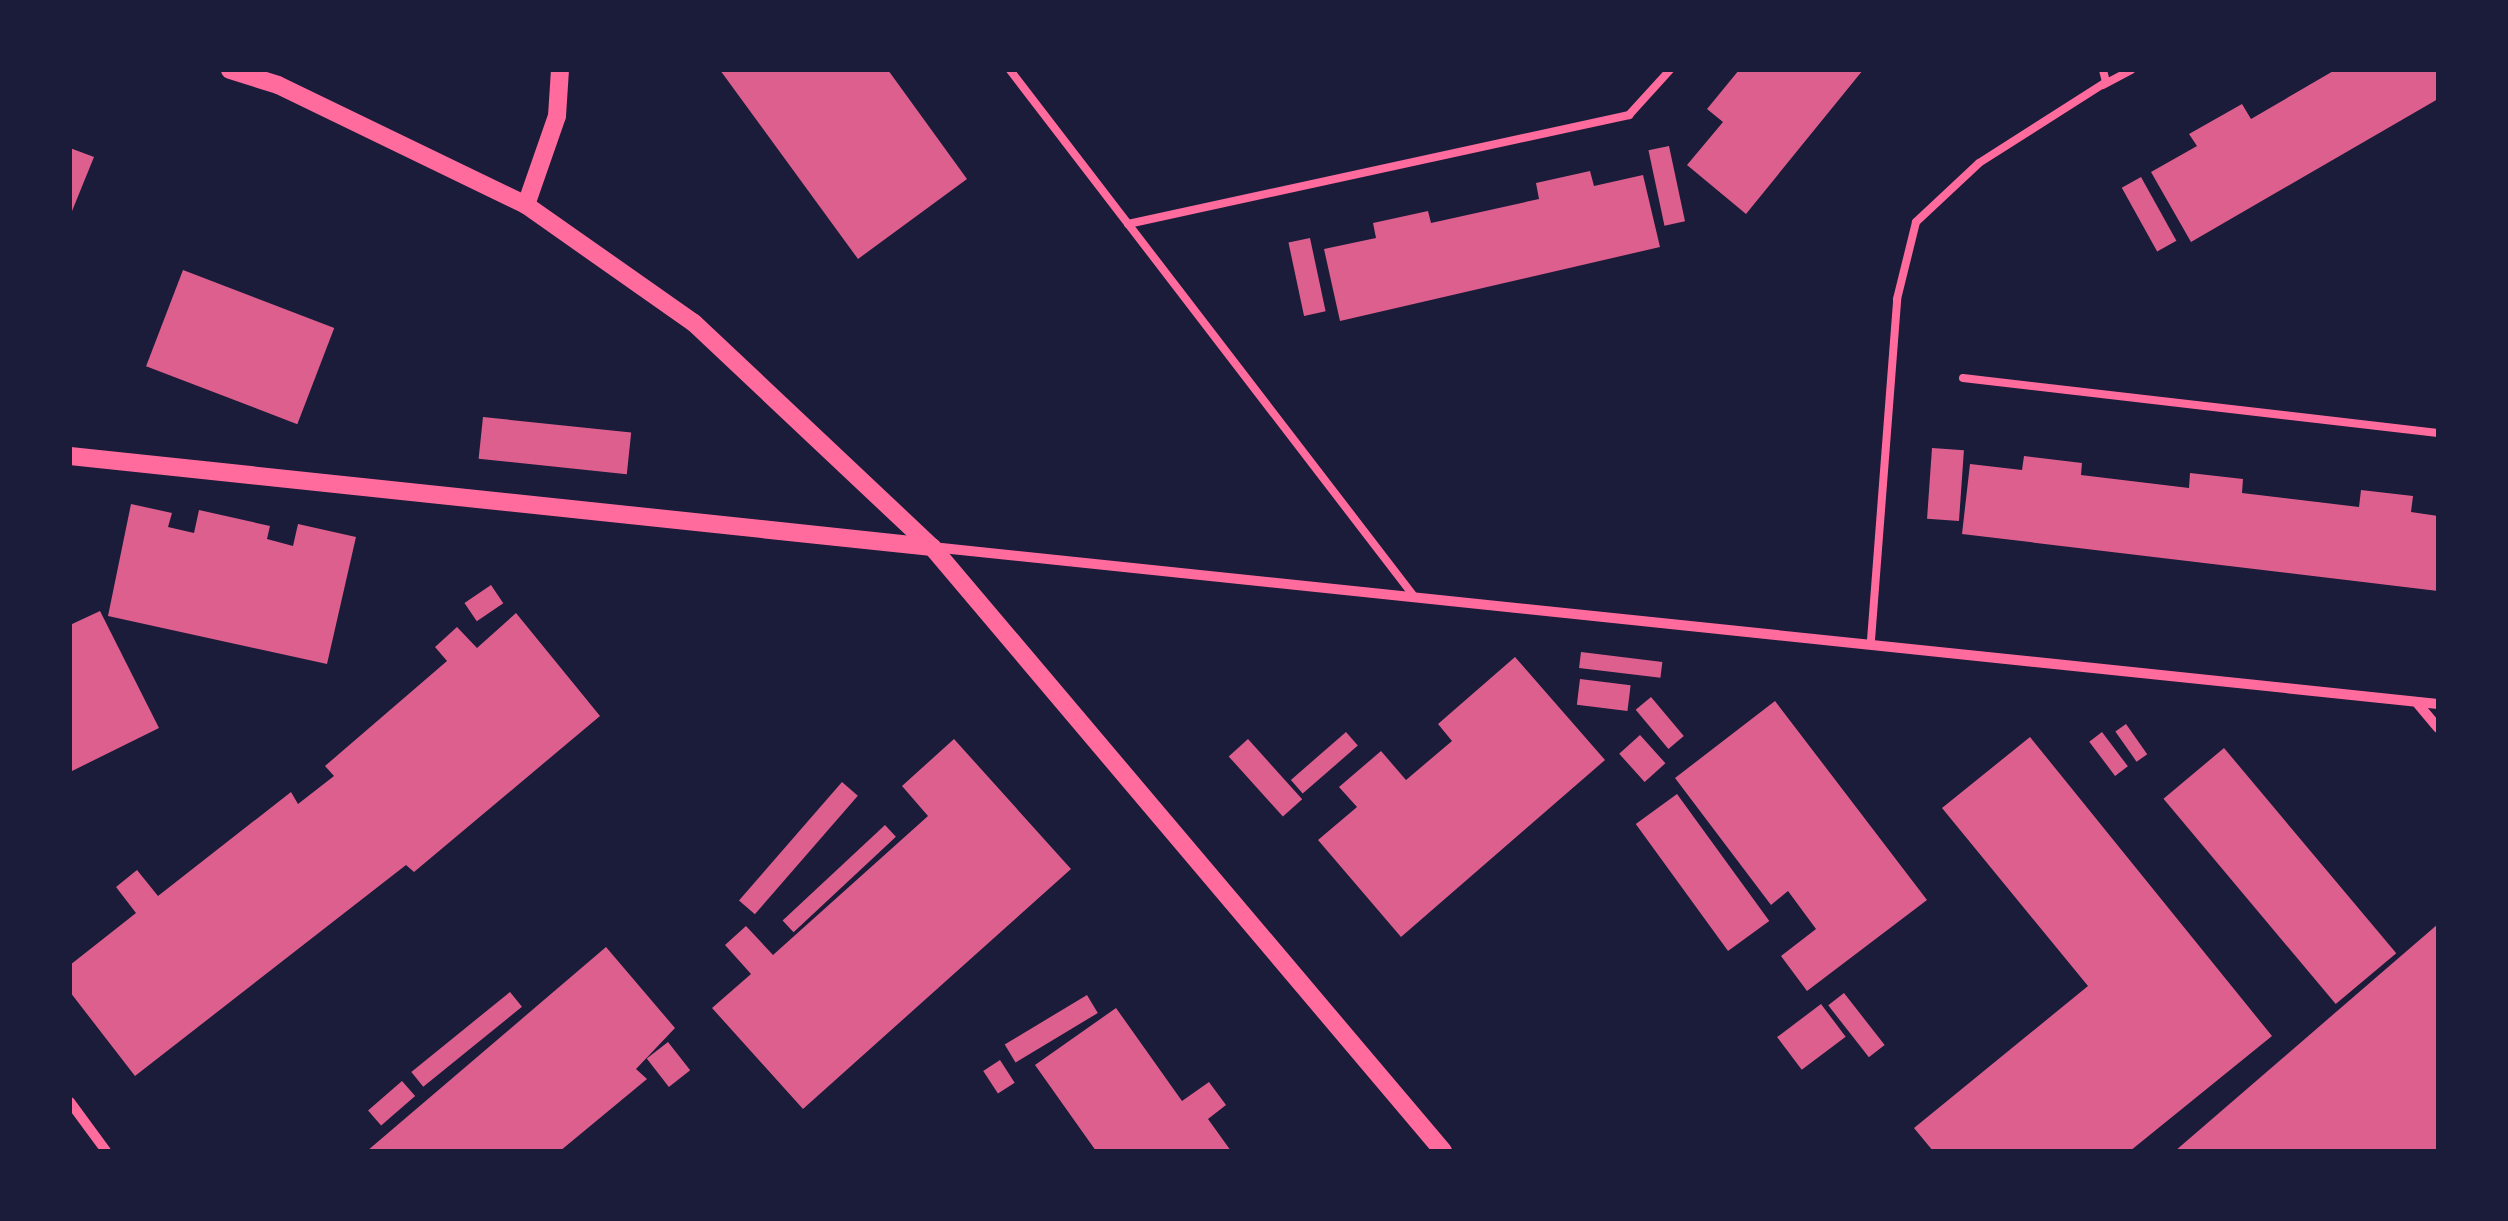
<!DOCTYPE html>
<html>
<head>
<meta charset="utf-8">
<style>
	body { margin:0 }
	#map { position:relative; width:2508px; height:1221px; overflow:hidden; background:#1b1b3a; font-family:Lora,serif }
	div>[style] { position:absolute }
	.building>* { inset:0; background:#dd5f8e; transform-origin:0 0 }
	.service>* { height:8px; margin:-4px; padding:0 4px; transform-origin:4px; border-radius:4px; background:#ff6b9d }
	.minor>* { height:10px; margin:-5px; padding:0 5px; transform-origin:5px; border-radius:5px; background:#ff6b9d }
	.tertiary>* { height:18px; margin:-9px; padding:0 9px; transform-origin:9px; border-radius:9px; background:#ff6b9d }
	span { translate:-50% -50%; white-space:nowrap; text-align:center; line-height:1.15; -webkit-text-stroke:10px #1b1b3a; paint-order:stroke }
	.frame { position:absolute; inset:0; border:72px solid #1b1b3a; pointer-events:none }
</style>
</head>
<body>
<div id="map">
	<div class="building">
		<div style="clip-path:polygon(720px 70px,888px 70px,967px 179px,858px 259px)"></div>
		<div style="clip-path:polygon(1739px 70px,1863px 70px,1746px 214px,1687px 165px,1723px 122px,1707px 109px)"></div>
		<div style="clip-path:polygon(2335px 70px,2438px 70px,2438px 99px,2191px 242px,2151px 172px,2197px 146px,2189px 134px,2242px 104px,2251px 119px)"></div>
		<div style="left:1669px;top:146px;width:77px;height:21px;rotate:78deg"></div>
		<div style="clip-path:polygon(70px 148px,94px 157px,70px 216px)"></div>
		<div style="clip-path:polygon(1590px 171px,1594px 186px,1643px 175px,1660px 247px,1340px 321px,1324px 249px,1376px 238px,1373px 223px,1428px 211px,1431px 223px,1539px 199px,1536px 183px)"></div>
		<div style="left:2141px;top:177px;width:73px;height:22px;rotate:61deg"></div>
		<div style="left:1310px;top:238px;width:75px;height:22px;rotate:78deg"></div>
		<div style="left:183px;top:270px;width:162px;height:103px;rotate:21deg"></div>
		<div style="left:483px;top:417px;width:149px;height:42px;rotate:6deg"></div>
		<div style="left:1932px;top:448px;width:32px;height:71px;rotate:4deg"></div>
		<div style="clip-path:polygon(2024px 456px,2082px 463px,2081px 475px,2189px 488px,2190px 473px,2243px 479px,2242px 493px,2359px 507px,2361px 490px,2413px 496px,2411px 512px,2438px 516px,2438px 591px,1962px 534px,1970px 464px,2022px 470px)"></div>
		<div style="clip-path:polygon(131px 504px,172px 513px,168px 527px,194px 533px,199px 510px,270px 526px,267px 539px,293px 546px,298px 524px,356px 537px,327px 664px,108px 616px)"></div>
		<div style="left:491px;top:585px;width:22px;height:32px;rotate:56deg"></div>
		<div style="clip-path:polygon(100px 611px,159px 728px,70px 772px,70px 625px)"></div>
		<div style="clip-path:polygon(516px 613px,600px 716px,414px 872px,406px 865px,135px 1076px,70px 992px,70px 965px,136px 913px,116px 887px,137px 870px,158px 896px,291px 792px,298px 804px,334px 776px,325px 766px,447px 661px,435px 647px,457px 627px,477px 648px)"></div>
		<div style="left:1581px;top:652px;width:82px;height:16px;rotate:7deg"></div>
		<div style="clip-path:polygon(1515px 657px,1605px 760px,1401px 937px,1318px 840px,1357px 807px,1339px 787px,1381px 751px,1406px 780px,1452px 741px,1438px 724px)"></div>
		<div style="left:1580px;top:679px;width:51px;height:26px;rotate:7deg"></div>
		<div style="left:1651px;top:697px;width:51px;height:20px;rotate:50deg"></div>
		<div style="clip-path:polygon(1775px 701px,1927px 900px,1807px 991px,1781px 956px,1816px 929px,1788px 891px,1771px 905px,1675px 778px)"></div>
		<div style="left:2126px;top:724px;width:37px;height:13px;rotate:55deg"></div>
		<div style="left:1346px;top:732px;width:18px;height:73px;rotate:49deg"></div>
		<div style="left:2102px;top:732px;width:43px;height:16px;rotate:53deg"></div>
		<div style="left:1640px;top:735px;width:38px;height:28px;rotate:48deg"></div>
		<div style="clip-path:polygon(2030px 737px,2272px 1036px,2130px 1151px,1933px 1151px,1914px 1128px,2088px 986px,1942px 808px)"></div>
		<div style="clip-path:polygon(954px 739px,1071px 869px,803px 1109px,712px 1008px,751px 974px,725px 945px,746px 926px,773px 955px,928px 816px,902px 786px)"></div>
		<div style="left:1248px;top:739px;width:81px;height:26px;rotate:48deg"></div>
		<div style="left:2224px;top:748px;width:268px;height:79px;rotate:50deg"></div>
		<div style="left:842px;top:782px;width:21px;height:157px;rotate:41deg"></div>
		<div style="left:1677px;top:794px;width:157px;height:51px;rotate:54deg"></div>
		<div style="left:885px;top:825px;width:16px;height:140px;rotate:47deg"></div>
		<div style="clip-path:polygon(2438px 924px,2438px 1151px,2175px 1151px)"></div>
		<div style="clip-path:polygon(606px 947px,675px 1028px,636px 1069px,647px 1079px,560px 1151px,367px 1151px)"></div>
		<div style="left:510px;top:992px;width:19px;height:127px;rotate:51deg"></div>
		<div style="left:1844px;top:993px;width:66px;height:20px;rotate:52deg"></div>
		<div style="left:1087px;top:995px;width:21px;height:96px;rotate:59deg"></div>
		<div style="left:1821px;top:1004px;width:41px;height:55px;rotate:53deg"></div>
		<div style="clip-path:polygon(1116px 1008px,1182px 1101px,1209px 1082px,1226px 1105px,1208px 1119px,1231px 1151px,1096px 1151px,1035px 1065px)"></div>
		<div style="left:668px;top:1042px;width:36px;height:27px;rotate:52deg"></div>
		<div style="left:1000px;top:1060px;width:27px;height:20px;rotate:57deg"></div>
		<div style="left:402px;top:1081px;width:20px;height:45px;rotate:49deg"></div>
	</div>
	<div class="service">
		<div style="left:1010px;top:70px;width:662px;rotate:52.49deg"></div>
		<div style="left:2103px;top:85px;width:32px;rotate:-28deg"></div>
		<div style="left:1128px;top:224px;width:513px;rotate:-12.27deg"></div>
		<div style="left:1629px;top:115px;width:61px;rotate:-47.7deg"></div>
		<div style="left:1963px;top:378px;width:478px;rotate:6.6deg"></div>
		<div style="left:1871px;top:640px;width:342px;rotate:-85.6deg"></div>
		<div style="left:1897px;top:299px;width:79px;rotate:-76.1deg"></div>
		<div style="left:1916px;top:222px;width:86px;rotate:-43.1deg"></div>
		<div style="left:1979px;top:163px;width:151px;rotate:-32.5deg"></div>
		<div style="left:2106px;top:82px;width:12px;rotate:-104deg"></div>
	</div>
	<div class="minor">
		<div style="left:932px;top:547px;width:1514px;rotate:5.95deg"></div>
		<div style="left:2418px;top:704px;width:31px;rotate:50deg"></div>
		<div style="left:70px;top:1102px;width:61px;rotate:53.7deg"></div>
	</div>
	<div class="tertiary">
		<div style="left:230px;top:70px;width:50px;rotate:17.4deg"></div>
		<div style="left:278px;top:85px;width:276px;rotate:25.8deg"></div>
		<div style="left:526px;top:205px;width:205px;rotate:35.1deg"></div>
		<div style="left:694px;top:323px;width:327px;rotate:43.3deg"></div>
		<div style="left:932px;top:547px;width:791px;rotate:49.77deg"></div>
		<div style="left:526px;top:205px;width:94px;rotate:-70.8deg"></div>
		<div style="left:557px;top:116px;width:46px;rotate:-86.3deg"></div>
		<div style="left:70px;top:456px;width:867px;rotate:6.03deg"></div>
	</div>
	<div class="frame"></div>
</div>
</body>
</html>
